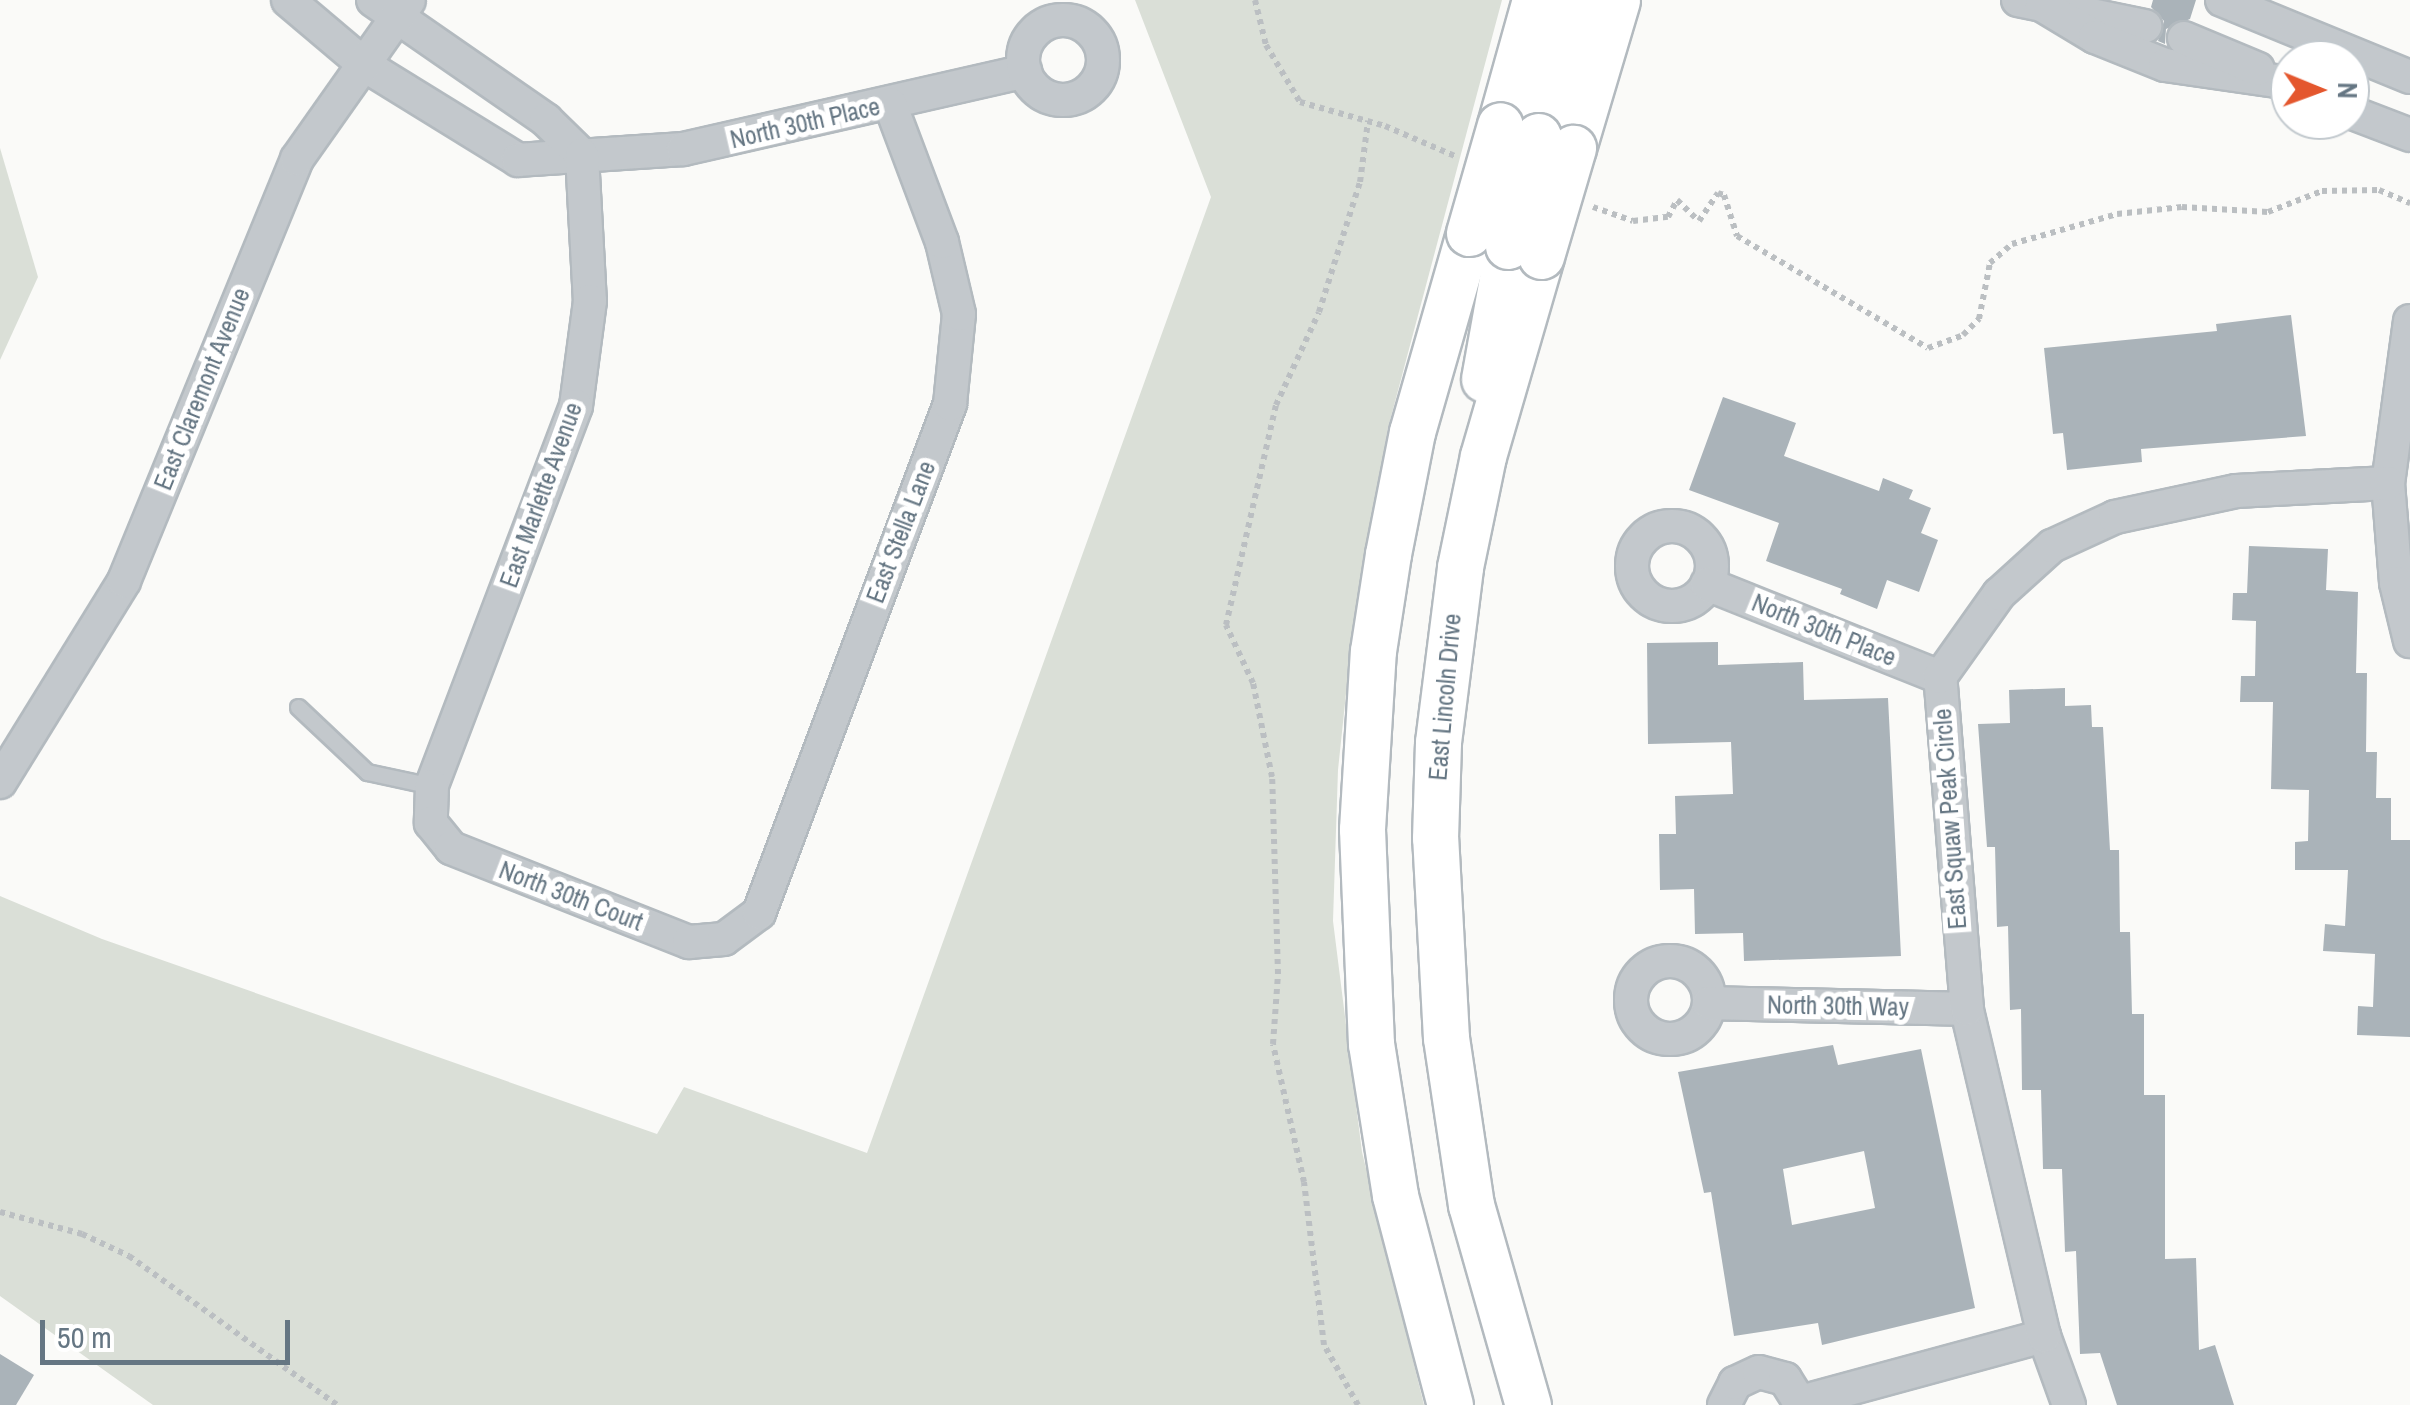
<!DOCTYPE html>
<html>
<head>
<meta charset="utf-8">
<style>
	body { margin:0 }
	#map { position:relative; width:2410px; height:1405px; overflow:hidden; background:#fafaf8; font-family:"Archivo Narrow",sans-serif }
	div>[style] { position:absolute }
	.green>* { inset:0; background:#dadfd7 }
	.building>* { inset:0; background:#aab3b9 }
	.path>* { height:6px; margin-top:-3px; transform-origin:0; background:repeating-linear-gradient(90deg,#bbbfc2 0 5px,transparent 0 10px) }
	.roads { filter:drop-shadow(2px 0 #b3babf) drop-shadow(-2px 0 #b3babf) drop-shadow(0 2px #b3babf) drop-shadow(0 -2px #b3babf) }
	.service>* { height:15px; margin:-7.5px; padding:0 7.5px; transform-origin:7.5px; border-radius:7.5px; background:#c3c8cc }
	.minor>* { height:32px; margin:-16px; padding:0 16px; transform-origin:16px; border-radius:16px; background:#c3c8cc }
	.minor>.ring { margin:-16px; padding:0; box-sizing:content-box; background:none; border:32px solid #c3c8cc; border-radius:50% }
	.secondary>* { height:45px; margin:-22.5px; padding:0 22.5px; transform-origin:22.5px; border-radius:22.5px; background:#fff }
	.bridges { filter:drop-shadow(2px 0 #b3babf) drop-shadow(-2px 0 #b3babf) drop-shadow(0 2px #b3babf) drop-shadow(0 -2px #b3babf) }
	.secondary-bridge>* { height:45px; margin:-22.5px; padding:0 22.5px; transform-origin:22.5px; border-radius:22.5px; background:#fff }
	span { translate:-50% -50%; white-space:nowrap; text-align:center; line-height:1.15; -webkit-text-stroke:10px #fff; paint-order:stroke }
	.street-label { font-size:25px; color:#657683 }
	.north { position:absolute; left:2270px; top:40px; width:100px; height:100px; box-sizing:border-box; background:#fff; border:2px solid #c1c8cd; border-radius:50%; rotate:91deg; font-size:28px; font-weight:700; line-height:40px; text-align:center; color:#657683 }
	.north::after { content:''; display:block; margin:auto; width:35px; height:45px; background:#e4572e; clip-path:polygon(50% 0,100% 100%,50% 72%,0 100%) }
	.scale { position:absolute; left:40px; top:1320px; width:250px; height:45px; box-sizing:border-box; border:5px solid #657683; border-top:0; padding-left:12px; font-size:30px; line-height:35px; white-space:nowrap; color:#657683; -webkit-text-stroke:8px #fff; paint-order:stroke }
</style>
</head>
<body>
<div id="map">
	<div class="green">
		<div style="clip-path:polygon(1135px 0,1502px 0,1388px 428px,1353px 627px,1338px 770px,1333px 921px,1362px 1152px,1424px 1405px,153px 1405px,0 1296px,0 896px,102px 939px,657px 1134px,684px 1087px,867px 1153px,1211px 197px)"></div>
		<div style="clip-path:polygon(0 148px,38px 277px,0 360px)"></div>
	</div>
	<div class="building">
		<div style="clip-path:polygon(2153px 0,2196px 0,2190px 19px,2166px 29px,2165px 44px,2158px 41px,2164px 21px,2151px 7px)"></div>
		<div style="clip-path:polygon(2291px 315px,2306px 436px,2141px 449px,2142px 462px,2067px 470px,2063px 433px,2053px 434px,2044px 348px,2217px 331px,2216px 324px)"></div>
		<div style="clip-path:polygon(1723px 397px,1796px 423px,1784px 456px,1879px 491px,1883px 478px,1913px 490px,1909px 499px,1931px 508px,1921px 533px,1938px 540px,1919px 592px,1887px 580px,1877px 609px,1840px 594px,1842px 589px,1766px 561px,1779px 523px,1689px 490px)"></div>
		<div style="clip-path:polygon(2249px 546px,2328px 549px,2326px 590px,2358px 592px,2356px 673px,2367px 673px,2366px 752px,2377px 752px,2376px 798px,2391px 798px,2391px 840px,2410px 840px,2410px 1037px,2357px 1035px,2358px 1006px,2373px 1007px,2375px 954px,2323px 951px,2325px 924px,2345px 926px,2348px 870px,2295px 870px,2295px 842px,2308px 841px,2309px 790px,2271px 789px,2273px 702px,2240px 702px,2241px 676px,2255px 676px,2256px 621px,2232px 620px,2233px 593px,2247px 593px)"></div>
		<div style="clip-path:polygon(1718px 642px,1718px 665px,1803px 662px,1804px 700px,1888px 698px,1901px 956px,1744px 961px,1743px 933px,1695px 934px,1694px 889px,1660px 890px,1659px 834px,1676px 834px,1675px 796px,1733px 794px,1731px 742px,1648px 744px,1647px 643px)"></div>
		<div style="clip-path:polygon(2065px 688px,2065px 706px,2091px 705px,2092px 727px,2103px 727px,2110px 850px,2119px 850px,2120px 932px,2130px 932px,2132px 1014px,2144px 1014px,2144px 1095px,2165px 1095px,2165px 1259px,2196px 1258px,2199px 1350px,2215px 1345px,2234px 1405px,2117px 1405px,2100px 1353px,2080px 1354px,2076px 1251px,2065px 1252px,2062px 1169px,2043px 1169px,2041px 1090px,2022px 1090px,2021px 1009px,2010px 1010px,2008px 926px,1997px 927px,1995px 847px,1987px 847px,1978px 724px,2010px 723px,2009px 690px)"></div>
		<div style="clip-path:polygon(evenodd,1833px 1045px,1838px 1065px,1921px 1049px,1975px 1308px,1822px 1345px,1818px 1323px,1734px 1336px,1711px 1192px,1704px 1193px,1678px 1072px,1833px 1045px,1864px 1151px,1875px 1208px,1792px 1225px,1783px 1169px,1864px 1151px)"></div>
		<div style="clip-path:polygon(0 1354px,34px 1375px,16px 1405px,0 1405px)"></div>
	</div>
	<div class="path">
		<div style="left:1255px;top:0;width:46px;rotate:76.3deg"></div>
		<div style="left:1266px;top:45px;width:66px;rotate:59.2deg"></div>
		<div style="left:1300px;top:102px;width:88px;rotate:15.8deg"></div>
		<div style="left:1385px;top:126px;width:76px;rotate:23.2deg"></div>
		<div style="left:1593px;top:207px;width:42px;rotate:19.3deg"></div>
		<div style="left:1633px;top:221px;width:35px;rotate:-7deg"></div>
		<div style="left:1668px;top:217px;width:19px;rotate:-62deg"></div>
		<div style="left:1677px;top:200px;width:30px;rotate:44deg"></div>
		<div style="left:1699px;top:221px;width:34px;rotate:-56deg"></div>
		<div style="left:1718px;top:193px;width:6px;rotate:18deg"></div>
		<div style="left:1724px;top:195px;width:43px;rotate:72.4deg"></div>
		<div style="left:1737px;top:236px;width:221px;rotate:30.4deg"></div>
		<div style="left:1928px;top:348px;width:37px;rotate:-20deg"></div>
		<div style="left:1963px;top:335px;width:23px;rotate:-45deg"></div>
		<div style="left:1979px;top:319px;width:57px;rotate:-78.9deg"></div>
		<div style="left:1990px;top:263px;width:29px;rotate:-41deg"></div>
		<div style="left:2012px;top:244px;width:109px;rotate:-15.9deg"></div>
		<div style="left:2117px;top:214px;width:65px;rotate:-6.1deg"></div>
		<div style="left:2182px;top:207px;width:86px;rotate:3.3deg"></div>
		<div style="left:2268px;top:212px;width:58px;rotate:-21.3deg"></div>
		<div style="left:2322px;top:191px;width:57px;rotate:-1deg"></div>
		<div style="left:2379px;top:190px;width:34px;rotate:23deg"></div>
		<div style="left:0;top:1212px;width:85px;rotate:15deg"></div>
		<div style="left:82px;top:1234px;width:52px;rotate:25.1deg"></div>
		<div style="left:129px;top:1256px;width:256px;rotate:35.6deg"></div>
		<div style="left:1358px;top:1405px;width:69px;rotate:-119.5deg"></div>
		<div style="left:1324px;top:1345px;width:164px;rotate:-97deg"></div>
		<div style="left:1304px;top:1182px;width:141px;rotate:-102.7deg"></div>
		<div style="left:1273px;top:1044px;width:70px;rotate:-85.9deg"></div>
		<div style="left:1278px;top:974px;width:197px;rotate:-91.7deg"></div>
		<div style="left:1272px;top:777px;width:96px;rotate:-101.4deg"></div>
		<div style="left:1253px;top:683px;width:64px;rotate:-115deg"></div>
		<div style="left:1226px;top:625px;width:226px;rotate:-77.2deg"></div>
		<div style="left:1276px;top:405px;width:102px;rotate:-65.2deg"></div>
		<div style="left:1319px;top:312px;width:136px;rotate:-72.5deg"></div>
		<div style="left:1360px;top:182px;width:62px;rotate:-82.5deg"></div>
	</div>
	<div class="roads">
		<div class="service">
			<div style="left:298px;top:707px;width:95px;rotate:43.3deg"></div>
			<div style="left:367px;top:772px;width:66px;rotate:12.2deg"></div>
		</div>
		<div class="minor">
			<div style="left:288px;top:0;width:102px;rotate:40.2deg"></div>
			<div style="left:366px;top:66px;width:179px;rotate:31.7deg"></div>
			<div style="left:518px;top:160px;width:165px;rotate:-3.8deg"></div>
			<div style="left:683px;top:149px;width:351px;rotate:-12.8deg"></div>
			<div style="left:373px;top:0;width:211px;rotate:34.7deg"></div>
			<div style="left:546px;top:120px;width:50px;rotate:44.2deg"></div>
			<div style="left:2018px;top:0;width:130px;rotate:11.6deg"></div>
			<div style="left:2222px;top:0;width:203px;rotate:22.3deg"></div>
			<div style="left:2042px;top:5px;width:62px;rotate:31.1deg"></div>
			<div style="left:2095px;top:37px;width:75px;rotate:21.8deg"></div>
			<div style="left:2165px;top:65px;width:126px;rotate:8.2deg"></div>
			<div class="ring" style="left:1023px;top:20px;width:48px;height:48px"></div>
			<div style="left:2184px;top:38px;width:80px;rotate:22.7deg"></div>
			<div style="left:2350px;top:112px;width:64px;rotate:21deg"></div>
			<div style="left:582px;top:155px;width:146px;rotate:86.9deg"></div>
			<div style="left:590px;top:301px;width:106px;rotate:97.6deg"></div>
			<div style="left:576px;top:406px;width:406px;rotate:110.8deg"></div>
			<div style="left:432px;top:786px;width:37px;rotate:92deg"></div>
			<div style="left:431px;top:823px;width:32px;rotate:51deg"></div>
			<div style="left:451px;top:848px;width:256px;rotate:21.6deg"></div>
			<div style="left:689px;top:942px;width:35px;rotate:-5deg"></div>
			<div style="left:724px;top:939px;width:44px;rotate:-36.6deg"></div>
			<div style="left:759px;top:913px;width:544px;rotate:-69.43deg"></div>
			<div style="left:950px;top:404px;width:90px;rotate:-84.3deg"></div>
			<div style="left:959px;top:314px;width:74px;rotate:-103.3deg"></div>
			<div style="left:942px;top:242px;width:147px;rotate:-110.6deg"></div>
			<div style="left:2410px;top:321px;width:163px;rotate:97.7deg"></div>
			<div style="left:2388px;top:483px;width:100px;rotate:85.4deg"></div>
			<div style="left:2396px;top:583px;width:60px;rotate:76.4deg"></div>
			<div class="ring" style="left:1632px;top:526px;width:48px;height:48px"></div>
			<div style="left:1707px;top:584px;width:251px;rotate:21.8deg"></div>
			<div style="left:0;top:782px;width:236px;rotate:-58.3deg"></div>
			<div style="left:124px;top:581px;width:456px;rotate:-67.7deg"></div>
			<div style="left:297px;top:159px;width:194px;rotate:-54.8deg"></div>
			<div class="ring" style="left:1631px;top:961px;width:46px;height:46px"></div>
			<div style="left:1709px;top:1003px;width:258px;rotate:1.3deg"></div>
			<div style="left:1801px;top:1402px;width:252px;rotate:-15.2deg"></div>
			<div style="left:1724px;top:1405px;width:25px;rotate:-63deg"></div>
			<div style="left:1735px;top:1383px;width:26px;rotate:-25deg"></div>
			<div style="left:1759px;top:1372px;width:27px;rotate:15deg"></div>
			<div style="left:1785px;top:1379px;width:31px;rotate:58deg"></div>
			<div style="left:2069px;top:1405px;width:73px;rotate:-109.9deg"></div>
			<div style="left:2044px;top:1336px;width:336px;rotate:-103.3deg"></div>
			<div style="left:1967px;top:1009px;width:333px;rotate:-94.6deg"></div>
			<div style="left:1940px;top:677px;width:102px;rotate:-54.6deg"></div>
			<div style="left:1999px;top:594px;width:72px;rotate:-42.2deg"></div>
			<div style="left:2052px;top:546px;width:69px;rotate:-24.7deg"></div>
			<div style="left:2115px;top:517px;width:124px;rotate:-12.1deg"></div>
			<div style="left:2236px;top:491px;width:152px;rotate:-3deg"></div>
		</div>
		<div class="secondary">
			<div style="left:1500px;top:125px;width:130px;rotate:-74.4deg"></div>
			<div style="left:1538px;top:136px;width:141px;rotate:-74.4deg"></div>
			<div style="left:1573px;top:148px;width:154px;rotate:-73.4deg"></div>
			<div style="left:1484px;top:379px;width:135px;rotate:-79.8deg"></div>
			<div style="left:1450px;top:1405px;width:217px;rotate:-104.7deg"></div>
			<div style="left:1395px;top:1195px;width:153px;rotate:-99deg"></div>
			<div style="left:1371px;top:1044px;width:215px;rotate:-92.4deg"></div>
			<div style="left:1362px;top:829px;width:178px;rotate:-86.5deg"></div>
			<div style="left:1373px;top:651px;width:98px;rotate:-81.2deg"></div>
			<div style="left:1388px;top:554px;width:124px;rotate:-78.9deg"></div>
			<div style="left:1412px;top:432px;width:207px;rotate:-74deg"></div>
			<div style="left:1528px;top:1405px;width:208px;rotate:-105.9deg"></div>
			<div style="left:1471px;top:1205px;width:169px;rotate:-98.5deg"></div>
			<div style="left:1446px;top:1038px;width:200px;rotate:-93.1deg"></div>
			<div style="left:1435px;top:838px;width:96px;rotate:-88.2deg"></div>
			<div style="left:1438px;top:742px;width:176px;rotate:-82.8deg"></div>
			<div style="left:1460px;top:567px;width:113px;rotate:-78.3deg"></div>
			<div style="left:1483px;top:456px;width:208px;rotate:-73.8deg"></div>
		</div>
	</div>
	<div class="bridges">
		<div class="secondary-bridge">
			<div style="left:1469px;top:233px;width:112px;rotate:-74deg"></div>
			<div style="left:1508px;top:246px;width:114px;rotate:-74.7deg"></div>
			<div style="left:1541px;top:256px;width:113px;rotate:-73.5deg"></div>
		</div>
	</div>
	<div class="street-label">
		<span style="left:805px;top:123px;rotate:-13deg">North 30th Place</span>
		<span style="left:202px;top:389px;rotate:-68deg">East Claremont Avenue</span>
		<span style="left:541px;top:495px;rotate:-70deg">East Marlette Avenue</span>
		<span style="left:901px;top:532px;rotate:-69deg">East Stella Lane</span>
		<span style="left:1824px;top:630px;rotate:22deg">North 30th Place</span>
		<span style="left:1445px;top:697px;rotate:-85deg">East Lincoln Drive</span>
		<span style="left:1950px;top:819px;rotate:-94deg">East Squaw Peak Circle</span>
		<span style="left:571px;top:896px;rotate:21deg">North 30th Court</span>
		<span style="left:1838px;top:1006px;rotate:1deg">North 30th Way</span>
	</div>
	<div class="north">N</div>
	<div class="scale">50 m</div>
</div>
</body>
</html>
